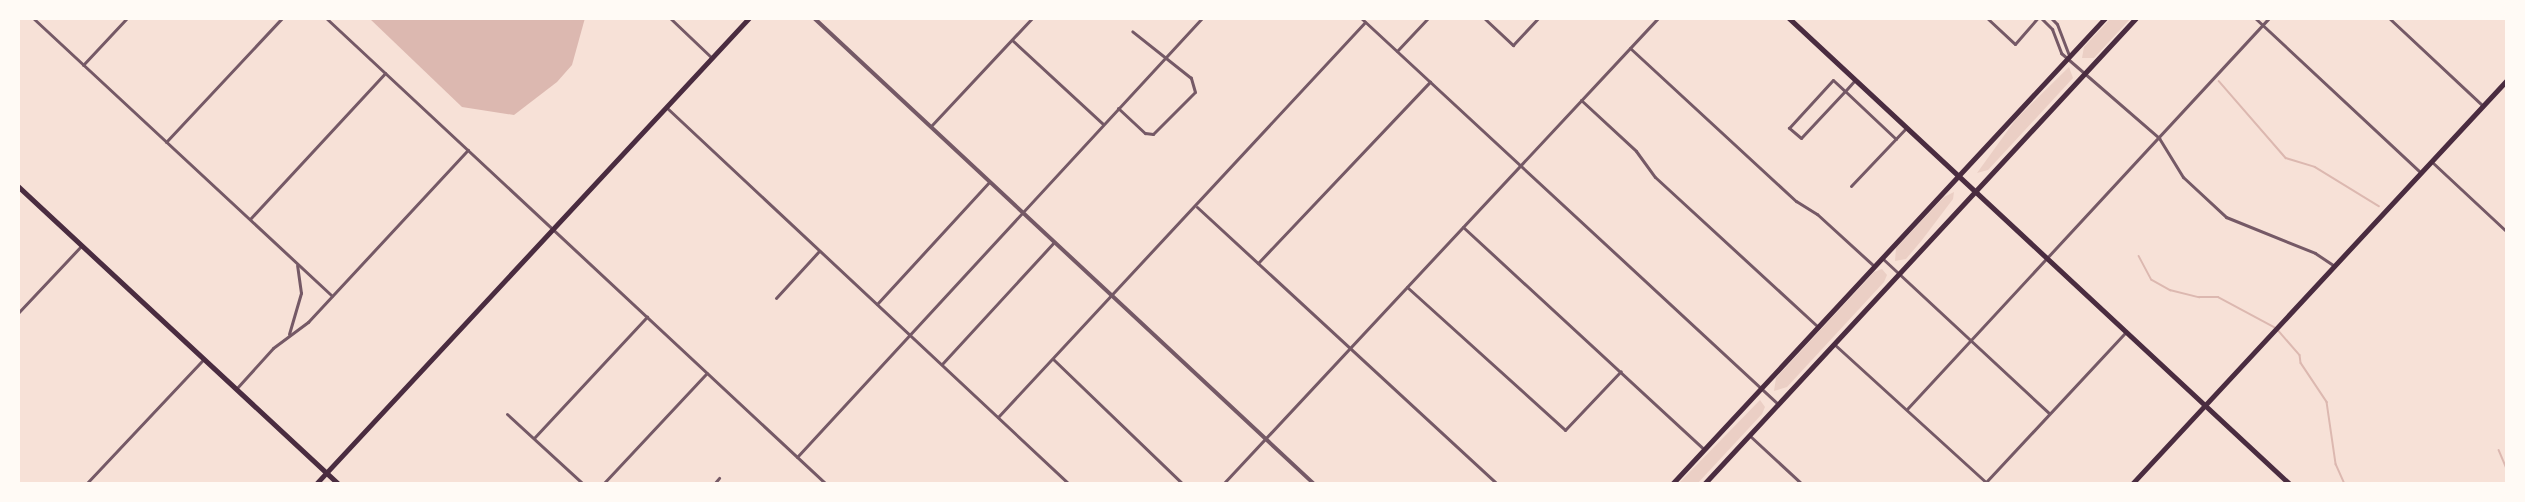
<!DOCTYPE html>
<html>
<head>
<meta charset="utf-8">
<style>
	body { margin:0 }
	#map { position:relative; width:2525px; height:502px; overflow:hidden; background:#f7e1d7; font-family:"Open Sans",sans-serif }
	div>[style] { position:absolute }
	.green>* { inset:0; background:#ebcfc5 }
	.water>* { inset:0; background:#dcb8b0 }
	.stream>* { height:1.5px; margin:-0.75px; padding:0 0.75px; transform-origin:0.75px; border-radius:0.75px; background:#dcb8b0 }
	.minor>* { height:3px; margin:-1.5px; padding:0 1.5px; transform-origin:1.5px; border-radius:1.5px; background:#755966 }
	.tertiary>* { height:4px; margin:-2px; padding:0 2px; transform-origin:2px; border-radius:2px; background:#755966 }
	.secondary>* { height:4.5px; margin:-2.25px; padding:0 2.25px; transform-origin:2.25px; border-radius:2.25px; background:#4a2c40 }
	.trunk>* { height:5px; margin:-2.5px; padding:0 2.5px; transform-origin:2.5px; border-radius:2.5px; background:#4a2c40 }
	span { translate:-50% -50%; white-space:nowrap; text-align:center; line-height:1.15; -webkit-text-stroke:4.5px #fffaf5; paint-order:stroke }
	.frame { position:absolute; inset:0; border:20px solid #fffaf5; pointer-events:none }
</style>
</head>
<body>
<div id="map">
	<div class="green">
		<div style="clip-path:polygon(2111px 18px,2131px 18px,2094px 58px,2082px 58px,2084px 47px)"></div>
		<div style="clip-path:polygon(2069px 67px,2073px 78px,1988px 170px,1977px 173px,2016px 119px)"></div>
		<div style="clip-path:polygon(1954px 192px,1953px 199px,1922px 240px,1906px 259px,1895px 261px,1896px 248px,1944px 197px)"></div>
		<div style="clip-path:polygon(1882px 269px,1887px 275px,1884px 282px,1787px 387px,1774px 391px,1776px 378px,1874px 272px)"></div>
		<div style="clip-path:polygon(1760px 400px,1765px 407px,1762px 414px,1697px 484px,1678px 484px)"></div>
	</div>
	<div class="water">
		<div style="clip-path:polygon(369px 18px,585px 18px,572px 65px,557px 82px,514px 115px,462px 107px)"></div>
	</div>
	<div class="stream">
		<div style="left:2219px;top:81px;width:102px;rotate:49deg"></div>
		<div style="left:2286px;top:158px;width:30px;rotate:17deg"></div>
		<div style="left:2315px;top:167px;width:75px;rotate:31.4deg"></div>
		<div style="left:2139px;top:256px;width:27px;rotate:62deg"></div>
		<div style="left:2152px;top:280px;width:21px;rotate:29deg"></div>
		<div style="left:2170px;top:290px;width:30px;rotate:14deg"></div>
		<div style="left:2199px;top:297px;width:19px"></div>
		<div style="left:2218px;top:297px;width:64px;rotate:28.2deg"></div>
		<div style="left:2278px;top:330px;width:33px;rotate:49deg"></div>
		<div style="left:2300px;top:355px;width:8px;rotate:83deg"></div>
		<div style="left:2301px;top:363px;width:47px;rotate:56.3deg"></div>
		<div style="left:2327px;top:402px;width:63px;rotate:81.7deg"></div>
		<div style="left:2336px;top:464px;width:22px;rotate:66deg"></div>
		<div style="left:2499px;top:450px;width:21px;rotate:67deg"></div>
	</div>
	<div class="minor">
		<div style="left:33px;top:18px;width:408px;rotate:42.9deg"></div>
		<div style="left:326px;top:18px;width:683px;rotate:42.98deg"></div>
		<div style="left:670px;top:18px;width:58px;rotate:43.6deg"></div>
		<div style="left:1361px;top:18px;width:568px;rotate:42.79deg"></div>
		<div style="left:1484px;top:18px;width:40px;rotate:43deg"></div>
		<div style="left:1513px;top:45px;width:37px;rotate:-47deg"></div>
		<div style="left:1987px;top:18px;width:38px;rotate:43deg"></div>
		<div style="left:2015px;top:44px;width:35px;rotate:-49deg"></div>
		<div style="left:2041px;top:18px;width:16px;rotate:45deg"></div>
		<div style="left:2052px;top:29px;width:26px;rotate:69deg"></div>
		<div style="left:2061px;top:53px;width:130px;rotate:40.9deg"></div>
		<div style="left:2159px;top:138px;width:46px;rotate:58.4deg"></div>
		<div style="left:2183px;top:177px;width:59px;rotate:42.9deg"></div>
		<div style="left:2226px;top:217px;width:96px;rotate:22deg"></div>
		<div style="left:2315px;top:253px;width:23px;rotate:34deg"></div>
		<div style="left:2051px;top:18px;width:8px;rotate:45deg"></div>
		<div style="left:2057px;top:24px;width:34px;rotate:69deg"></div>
		<div style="left:2255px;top:18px;width:227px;rotate:43deg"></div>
		<div style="left:2389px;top:18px;width:129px;rotate:43.1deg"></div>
		<div style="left:1012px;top:40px;width:124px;rotate:42.7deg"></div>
		<div style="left:1630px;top:48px;width:226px;rotate:42.7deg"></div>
		<div style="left:1796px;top:201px;width:25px;rotate:32deg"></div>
		<div style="left:1817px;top:214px;width:77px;rotate:42.4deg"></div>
		<div style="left:1397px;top:51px;width:45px;rotate:-46.8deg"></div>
		<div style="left:83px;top:65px;width:64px;rotate:-46.9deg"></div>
		<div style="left:1855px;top:80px;width:15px;rotate:132deg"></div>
		<div style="left:1845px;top:91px;width:64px;rotate:133.1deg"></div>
		<div style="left:1801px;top:138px;width:16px;rotate:-140deg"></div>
		<div style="left:1789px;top:128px;width:65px;rotate:-47.5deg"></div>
		<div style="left:1833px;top:80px;width:16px;rotate:43deg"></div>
		<div style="left:1845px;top:91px;width:70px;rotate:43.3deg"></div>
		<div style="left:1581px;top:100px;width:75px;rotate:42.8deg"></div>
		<div style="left:1636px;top:151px;width:32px;rotate:54deg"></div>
		<div style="left:1655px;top:177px;width:222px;rotate:42.6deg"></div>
		<div style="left:666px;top:107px;width:552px;rotate:43.09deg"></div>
		<div style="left:1118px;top:108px;width:37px;rotate:43deg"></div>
		<div style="left:1145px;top:133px;width:8px;rotate:7deg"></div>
		<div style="left:1153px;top:134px;width:59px;rotate:-45deg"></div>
		<div style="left:1195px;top:92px;width:15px;rotate:-106deg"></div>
		<div style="left:1191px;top:78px;width:75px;rotate:-141.5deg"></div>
		<div style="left:931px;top:126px;width:148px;rotate:-46.9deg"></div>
		<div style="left:166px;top:142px;width:170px;rotate:-46.9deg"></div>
		<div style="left:2432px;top:162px;width:103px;rotate:43deg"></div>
		<div style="left:1851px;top:186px;width:80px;rotate:-46.5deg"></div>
		<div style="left:1197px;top:207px;width:408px;rotate:42.7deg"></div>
		<div style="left:250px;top:219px;width:199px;rotate:-47.2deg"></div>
		<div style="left:1463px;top:227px;width:328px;rotate:42.7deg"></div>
		<div style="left:1882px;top:258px;width:228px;rotate:42.9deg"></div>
		<div style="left:1258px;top:263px;width:250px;rotate:-46.5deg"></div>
		<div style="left:1407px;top:287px;width:213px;rotate:42.1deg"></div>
		<div style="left:1565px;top:430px;width:81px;rotate:-46.5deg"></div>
		<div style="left:776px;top:298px;width:64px;rotate:-47.5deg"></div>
		<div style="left:877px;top:304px;width:166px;rotate:-47.4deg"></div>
		<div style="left:18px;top:313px;width:93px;rotate:-46.7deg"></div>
		<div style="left:289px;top:334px;width:43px;rotate:-73.7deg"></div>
		<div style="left:301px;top:293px;width:28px;rotate:-98deg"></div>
		<div style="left:1834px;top:344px;width:208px;rotate:42.3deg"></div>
		<div style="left:1053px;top:359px;width:180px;rotate:43.9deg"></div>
		<div style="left:942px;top:364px;width:166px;rotate:-47.4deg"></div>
		<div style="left:236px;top:389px;width:55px;rotate:-47.9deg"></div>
		<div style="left:273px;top:348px;width:44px;rotate:-36.6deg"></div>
		<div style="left:308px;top:322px;width:235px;rotate:-47.1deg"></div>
		<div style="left:1907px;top:409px;width:533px;rotate:-47.21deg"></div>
		<div style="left:507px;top:414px;width:103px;rotate:42.6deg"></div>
		<div style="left:998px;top:417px;width:539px;rotate:-47.1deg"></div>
		<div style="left:1749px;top:435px;width:72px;rotate:42.8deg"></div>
		<div style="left:534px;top:438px;width:166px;rotate:-47deg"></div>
		<div style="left:797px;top:457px;width:597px;rotate:-47.31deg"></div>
		<div style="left:1986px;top:482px;width:205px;rotate:-47deg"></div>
		<div style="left:86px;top:484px;width:172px;rotate:-46.7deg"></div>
		<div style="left:603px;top:484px;width:152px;rotate:-46.9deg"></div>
		<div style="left:714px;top:484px;width:8px;rotate:-50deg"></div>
		<div style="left:1223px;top:484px;width:637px;rotate:-46.97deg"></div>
	</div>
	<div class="tertiary">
		<div style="left:814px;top:18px;width:683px;rotate:42.98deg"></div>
	</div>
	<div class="secondary">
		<div style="left:1789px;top:18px;width:684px;rotate:42.93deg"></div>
		<div style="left:18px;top:186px;width:438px;rotate:42.9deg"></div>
		<div style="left:316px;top:484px;width:636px;rotate:-47.1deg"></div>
		<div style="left:2132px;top:484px;width:551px;rotate:-47.13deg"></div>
	</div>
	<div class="trunk">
		<div style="left:1672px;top:484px;width:636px;rotate:-47.1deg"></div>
		<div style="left:1704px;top:484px;width:635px;rotate:-47.17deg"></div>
	</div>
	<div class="frame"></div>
</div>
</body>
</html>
